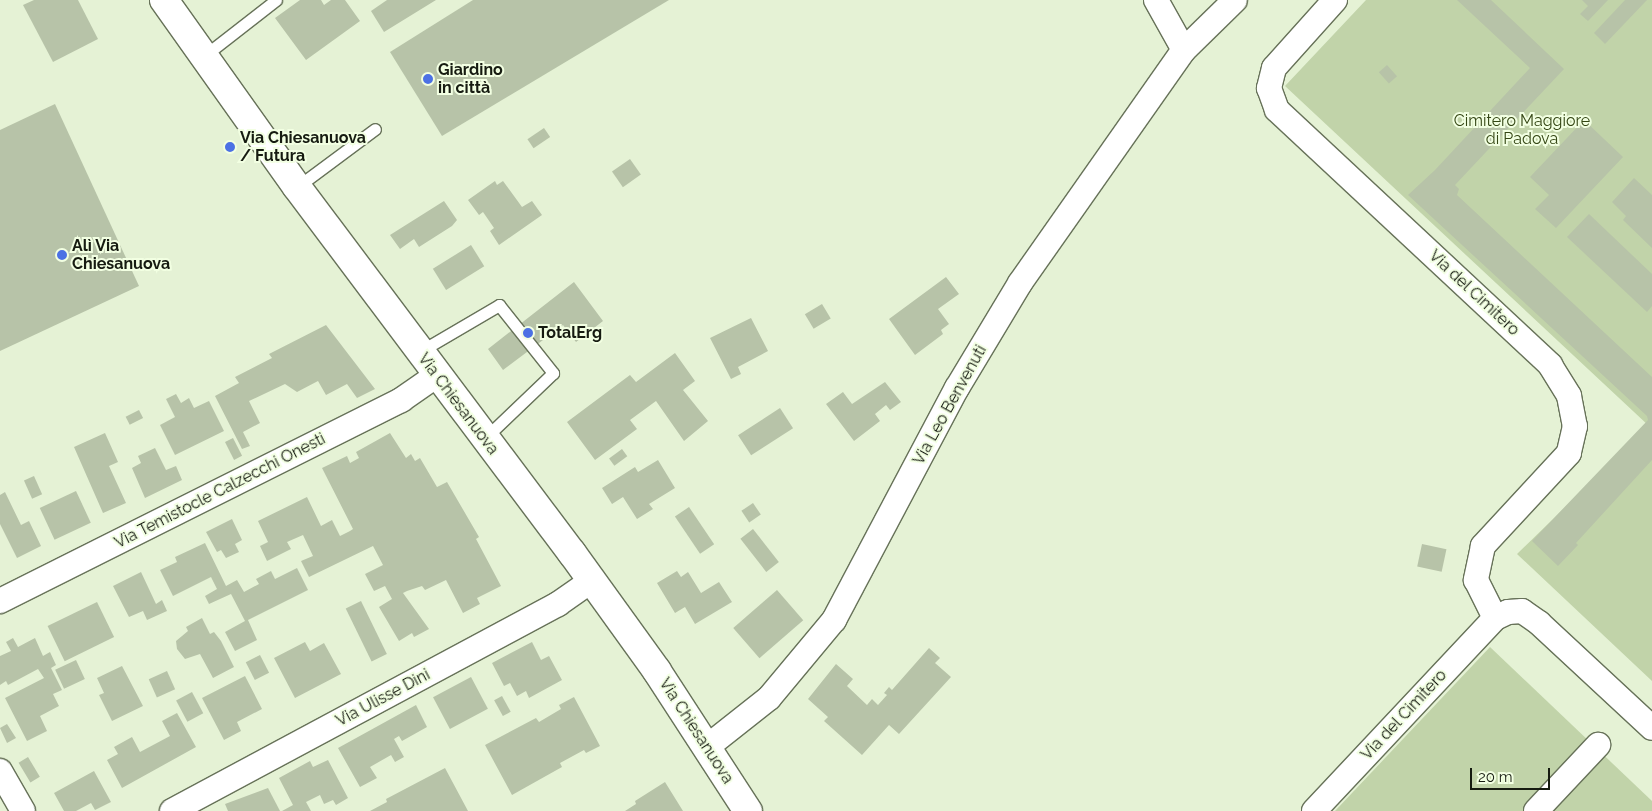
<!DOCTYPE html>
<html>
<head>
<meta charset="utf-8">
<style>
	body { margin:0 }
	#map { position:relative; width:1652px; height:811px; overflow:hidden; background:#e5f2d5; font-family:Raleway,sans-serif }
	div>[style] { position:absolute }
	.green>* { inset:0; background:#c1d3a9 }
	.building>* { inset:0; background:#b7c3a8; transform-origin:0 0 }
	.roads { filter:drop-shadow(1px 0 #677259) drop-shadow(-1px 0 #677259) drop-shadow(0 1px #677259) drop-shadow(0 -1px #677259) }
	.lane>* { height:11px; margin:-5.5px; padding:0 5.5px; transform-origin:5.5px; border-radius:5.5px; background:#fff }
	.street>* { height:24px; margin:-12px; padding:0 12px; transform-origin:12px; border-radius:12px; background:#fff }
	.primary>* { height:28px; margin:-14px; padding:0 14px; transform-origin:14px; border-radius:14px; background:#fff }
	.dots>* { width:14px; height:14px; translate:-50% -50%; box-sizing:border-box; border:2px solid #f2ffe2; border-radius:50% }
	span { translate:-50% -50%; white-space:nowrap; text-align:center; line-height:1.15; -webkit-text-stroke:4px #f2ffe2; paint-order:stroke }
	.poi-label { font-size:16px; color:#161b11; font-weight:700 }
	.left { translate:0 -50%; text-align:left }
	.park-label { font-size:16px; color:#344614 }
	.street-label { font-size:16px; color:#161b11 }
	.scale { position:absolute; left:1470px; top:768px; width:80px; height:22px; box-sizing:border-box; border:2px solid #161b11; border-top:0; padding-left:6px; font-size:15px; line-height:18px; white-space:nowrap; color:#161b11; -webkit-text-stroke:4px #f2ffe2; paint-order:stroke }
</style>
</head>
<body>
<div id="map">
	<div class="green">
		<div style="clip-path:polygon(1366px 0,1652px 0,1652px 681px,1517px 554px,1649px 426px,1285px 86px)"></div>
		<div style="clip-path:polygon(1490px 647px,1652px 801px,1652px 811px,1335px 811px)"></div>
	</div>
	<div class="building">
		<div style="clip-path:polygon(34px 0,78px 0,98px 39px,53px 62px,23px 5px)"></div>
		<div style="clip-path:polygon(300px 0,321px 0,324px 5px,331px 0,345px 0,360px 21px,306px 60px,275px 18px)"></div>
		<div style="clip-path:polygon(387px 0,436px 0,384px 32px,371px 11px)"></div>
		<div style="clip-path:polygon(473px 0,669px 0,442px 136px,390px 52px)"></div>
		<div style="clip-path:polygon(1457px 0,1491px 0,1564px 69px,1455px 185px,1459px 189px,1457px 195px,1652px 377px,1652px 460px,1576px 543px,1578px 545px,1558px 566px,1532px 541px,1648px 420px,1647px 416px,1408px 195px,1435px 170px,1530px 68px)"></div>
		<div style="clip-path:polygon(1582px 0,1608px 0,1588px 21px,1580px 14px,1588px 6px)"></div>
		<div style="clip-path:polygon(1625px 0,1647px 0,1605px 44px,1594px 33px)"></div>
		<div style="left:1387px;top:65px;width:15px;height:11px;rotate:48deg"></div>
		<div style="clip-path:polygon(55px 104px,139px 286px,0 351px,0 130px)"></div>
		<div style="clip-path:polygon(1584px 120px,1623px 157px,1556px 228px,1535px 209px,1549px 195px,1530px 177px)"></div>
		<div style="left:544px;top:128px;width:11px;height:20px;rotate:56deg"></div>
		<div style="left:630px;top:159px;width:19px;height:22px;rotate:55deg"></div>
		<div style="clip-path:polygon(1634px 178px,1652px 195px,1652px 248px,1623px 220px,1626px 216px,1612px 202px)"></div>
		<div style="clip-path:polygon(495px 181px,497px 185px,503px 181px,522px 207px,532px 201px,542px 215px,499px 245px,490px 231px,494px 228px,483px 212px,479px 215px,468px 200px)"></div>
		<div style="clip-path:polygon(444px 201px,457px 220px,452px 226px,419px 247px,414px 239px,400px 249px,390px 235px)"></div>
		<div style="clip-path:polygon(1589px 214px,1652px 274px,1652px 306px,1647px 312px,1567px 237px)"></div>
		<div style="left:471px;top:245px;width:25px;height:45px;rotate:58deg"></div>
		<div style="clip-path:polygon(946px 277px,959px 294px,938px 309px,949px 324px,941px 330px,943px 334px,915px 355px,889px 319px)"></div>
		<div style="clip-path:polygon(574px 282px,603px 321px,576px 342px,563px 325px,503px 370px,488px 349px)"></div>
		<div style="left:822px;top:304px;width:17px;height:20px;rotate:59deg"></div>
		<div style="clip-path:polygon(751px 318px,768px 351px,738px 367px,741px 374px,731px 379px,710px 338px)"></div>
		<div style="clip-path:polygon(326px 325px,375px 389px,357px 398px,347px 384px,326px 395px,318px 381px,297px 392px,285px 384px,249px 401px,260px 423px,243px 432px,250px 446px,242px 449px,215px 396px,239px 383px,235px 377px,272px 358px,269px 354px)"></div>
		<div style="clip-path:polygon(675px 353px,695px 381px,683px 390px,708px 421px,684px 441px,656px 401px,630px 420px,637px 429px,595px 460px,567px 422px,630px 375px,636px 382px)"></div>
		<div style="clip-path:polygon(885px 382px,901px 402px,890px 410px,886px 405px,875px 414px,880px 421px,854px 441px,826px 404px,843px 392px,852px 404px)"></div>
		<div style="clip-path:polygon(176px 394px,181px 403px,189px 398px,194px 408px,209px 401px,224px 431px,175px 455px,160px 425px,175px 417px,166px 399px)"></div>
		<div style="left:780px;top:408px;width:24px;height:50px;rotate:57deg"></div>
		<div style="left:139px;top:410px;width:9px;height:15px;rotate:63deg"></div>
		<div style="clip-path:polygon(105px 433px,118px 462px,109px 466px,126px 503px,103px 513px,74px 447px)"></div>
		<div style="clip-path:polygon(390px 433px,406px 458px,411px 454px,415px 461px,420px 458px,437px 487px,447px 482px,479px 537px,476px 539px,501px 586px,477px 598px,480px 604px,463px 613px,446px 580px,425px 590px,422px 586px,407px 591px,403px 593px,429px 629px,414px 637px,412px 633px,399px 641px,379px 607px,392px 599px,385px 586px,374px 591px,365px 574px,383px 565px,373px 546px,309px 577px,301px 561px,313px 556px,303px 535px,287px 542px,291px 549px,267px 561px,260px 546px,268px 542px,258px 521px,307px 497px,321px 526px,332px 520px,340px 536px,350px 531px,353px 529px,322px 468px,347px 456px,350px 463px,359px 458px,356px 452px)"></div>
		<div style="left:233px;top:438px;width:20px;height:9px;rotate:63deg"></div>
		<div style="clip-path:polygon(155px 448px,166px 470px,176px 466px,182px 480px,145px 498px,132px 468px,141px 463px,138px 456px)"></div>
		<div style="left:622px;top:449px;width:9px;height:16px;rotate:54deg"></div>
		<div style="clip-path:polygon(658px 460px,675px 488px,649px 504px,653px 509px,637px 519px,623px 497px,612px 504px,602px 488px,635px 467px,638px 472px)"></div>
		<div style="left:34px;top:476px;width:20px;height:11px;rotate:66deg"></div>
		<div style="left:76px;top:491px;width:35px;height:40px;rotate:65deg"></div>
		<div style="clip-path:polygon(5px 492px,21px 525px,29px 521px,41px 546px,17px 558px,0 524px,0 495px)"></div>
		<div style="left:753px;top:503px;width:14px;height:14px;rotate:56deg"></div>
		<div style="left:689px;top:507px;width:45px;height:17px;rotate:56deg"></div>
		<div style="clip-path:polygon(232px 519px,242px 540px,235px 544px,239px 552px,226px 558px,221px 550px,217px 552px,206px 532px)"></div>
		<div style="left:753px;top:529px;width:42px;height:16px;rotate:52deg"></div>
		<div style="clip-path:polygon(205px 543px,226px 586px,237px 580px,244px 592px,259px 584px,256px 579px,271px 571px,275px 579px,297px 568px,308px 590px,248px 620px,257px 640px,235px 651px,225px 632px,245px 621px,231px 594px,209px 604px,205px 596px,217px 589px,211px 577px,173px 596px,160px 570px,177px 562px,175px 557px)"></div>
		<div style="left:1422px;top:544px;width:25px;height:23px;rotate:12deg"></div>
		<div style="clip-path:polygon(677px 571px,681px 577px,688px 572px,701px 593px,719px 582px,732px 602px,695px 624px,685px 607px,675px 613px,657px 583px)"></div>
		<div style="clip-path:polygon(141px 572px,156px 604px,162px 600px,167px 611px,147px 620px,143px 611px,129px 617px,113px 586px)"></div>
		<div style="left:777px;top:590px;width:40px;height:58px;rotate:49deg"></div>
		<div style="left:361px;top:601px;width:59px;height:17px;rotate:64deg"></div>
		<div style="left:97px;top:602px;width:39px;height:55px;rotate:64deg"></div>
		<div style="clip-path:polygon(202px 618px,210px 634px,214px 632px,221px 641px,234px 667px,213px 678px,200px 654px,185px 659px,177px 649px,176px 641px,188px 631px,186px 627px)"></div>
		<div style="clip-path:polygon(13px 638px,18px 647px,35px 638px,43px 656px,50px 652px,56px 665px,51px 668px,62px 690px,53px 694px,59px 706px,40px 716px,47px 731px,27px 741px,5px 698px,44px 678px,38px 669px,8px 685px,6px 681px,0 685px,0 656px,11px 651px,6px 642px)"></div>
		<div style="clip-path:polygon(305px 642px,310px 651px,324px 643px,341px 674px,295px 698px,274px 658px)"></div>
		<div style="clip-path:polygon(532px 642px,541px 660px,549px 656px,562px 680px,529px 698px,526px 691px,517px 696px,510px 683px,504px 686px,492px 663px)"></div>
		<div style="clip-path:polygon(929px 648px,940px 658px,935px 663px,951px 677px,899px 734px,889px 725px,862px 755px,824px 721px,828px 717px,808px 699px,836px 664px,853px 679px,847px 686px,867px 705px,872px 699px,878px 705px,887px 695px,884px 693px,889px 687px,892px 690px)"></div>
		<div style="left:260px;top:655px;width:20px;height:16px;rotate:63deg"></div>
		<div style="left:76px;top:660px;width:21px;height:23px;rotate:65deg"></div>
		<div style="clip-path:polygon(122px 666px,143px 706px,112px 721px,99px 695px,104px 693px,97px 678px)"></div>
		<div style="left:167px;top:671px;width:20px;height:20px;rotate:66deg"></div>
		<div style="clip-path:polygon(245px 676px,262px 709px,237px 722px,241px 731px,224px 740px,202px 698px)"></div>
		<div style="left:471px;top:677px;width:36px;height:43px;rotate:62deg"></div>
		<div style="left:192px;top:692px;width:24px;height:18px;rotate:62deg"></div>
		<div style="left:502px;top:696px;width:18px;height:9px;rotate:61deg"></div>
		<div style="clip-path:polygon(574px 697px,600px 746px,586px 753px,584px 750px,560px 763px,562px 767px,512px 795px,485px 745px,536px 718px,539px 722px,561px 709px,559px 705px)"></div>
		<div style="clip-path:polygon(416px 705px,427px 727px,402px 741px,399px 736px,394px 739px,404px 757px,395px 762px,391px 755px,370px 767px,377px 778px,360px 787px,338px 748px)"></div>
		<div style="clip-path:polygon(177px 713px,196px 747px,122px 788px,107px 760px,118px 754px,114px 747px,132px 737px,140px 752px,170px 736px,162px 721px)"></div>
		<div style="clip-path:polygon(7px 724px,16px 738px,7px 743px,0 728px)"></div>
		<div style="left:28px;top:757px;width:23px;height:11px;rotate:59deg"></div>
		<div style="clip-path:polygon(328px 760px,348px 798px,336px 805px,333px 800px,324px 804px,320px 795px,306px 802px,311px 811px,282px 811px,293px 805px,279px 778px,310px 761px,313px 767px)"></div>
		<div style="clip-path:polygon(445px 768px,468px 811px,370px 811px,387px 802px,386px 799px)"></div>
		<div style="clip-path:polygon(94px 771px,111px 802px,95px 810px,91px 803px,76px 811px,64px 811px,54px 793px)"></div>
		<div style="clip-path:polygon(665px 782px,683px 811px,625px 811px,636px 804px,635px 801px)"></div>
		<div style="clip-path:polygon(268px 788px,280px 811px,228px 811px,225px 804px)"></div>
	</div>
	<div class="roads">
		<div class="lane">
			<div style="left:204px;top:56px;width:91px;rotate:-37.9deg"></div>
			<div style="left:297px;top:187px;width:97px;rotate:-36.6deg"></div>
			<div style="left:419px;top:352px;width:93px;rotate:-30.4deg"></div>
			<div style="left:499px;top:305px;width:87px;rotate:51.5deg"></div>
			<div style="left:553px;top:373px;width:94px;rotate:136.3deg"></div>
		</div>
		<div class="street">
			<div style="left:1156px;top:0;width:57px;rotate:60.8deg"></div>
			<div style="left:1335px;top:0;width:91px;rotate:131.9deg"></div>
			<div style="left:1274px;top:68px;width:21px;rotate:104deg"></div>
			<div style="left:1269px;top:88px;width:23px;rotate:70deg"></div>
			<div style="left:1277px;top:110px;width:374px;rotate:43deg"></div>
			<div style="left:1550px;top:365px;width:36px;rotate:58deg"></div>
			<div style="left:1569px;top:396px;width:31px;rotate:79deg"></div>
			<div style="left:1575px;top:426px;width:28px;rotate:103deg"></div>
			<div style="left:1569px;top:453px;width:127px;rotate:132.8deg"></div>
			<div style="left:1483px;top:546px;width:35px;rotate:102deg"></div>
			<div style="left:1476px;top:580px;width:42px;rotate:63.4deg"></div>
			<div style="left:0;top:601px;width:449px;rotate:-26.6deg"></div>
			<div style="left:401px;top:400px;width:44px;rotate:-34.8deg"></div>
			<div style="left:707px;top:747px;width:79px;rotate:-38.3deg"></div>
			<div style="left:769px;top:698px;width:102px;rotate:-50.2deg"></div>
			<div style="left:834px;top:620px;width:263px;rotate:-62.1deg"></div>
			<div style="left:957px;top:388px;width:122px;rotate:-59deg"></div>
			<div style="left:1020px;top:283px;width:285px;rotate:-54.9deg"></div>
			<div style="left:1184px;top:50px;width:71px;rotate:-44.4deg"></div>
			<div style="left:0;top:771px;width:46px;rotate:60.1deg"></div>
			<div style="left:172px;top:811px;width:438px;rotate:-28.2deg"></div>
			<div style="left:558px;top:604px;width:40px;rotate:-34.9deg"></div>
			<div style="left:1314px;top:811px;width:265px;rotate:-46.8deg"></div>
			<div style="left:1495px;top:618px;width:14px;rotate:-25deg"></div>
			<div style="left:1508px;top:612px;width:14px;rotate:-4deg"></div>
			<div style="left:1522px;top:611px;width:21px;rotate:35deg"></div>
			<div style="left:1539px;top:623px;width:154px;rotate:42.9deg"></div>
			<div style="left:1536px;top:811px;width:91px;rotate:-46.8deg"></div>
		</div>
		<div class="primary">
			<div style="left:164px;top:0;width:229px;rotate:54.6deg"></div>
			<div style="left:297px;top:187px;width:458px;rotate:53.1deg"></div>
			<div style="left:572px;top:553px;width:145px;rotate:54.2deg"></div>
			<div style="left:657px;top:671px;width:167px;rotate:57deg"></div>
		</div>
	</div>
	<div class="dots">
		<div style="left:428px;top:79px;background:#4c71e4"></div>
		<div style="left:230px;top:147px;background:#4c71e4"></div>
		<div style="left:62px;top:255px;background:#4c71e4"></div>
		<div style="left:528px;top:333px;background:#4c71e4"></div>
	</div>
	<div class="poi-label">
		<span class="left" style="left:438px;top:79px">Giardino<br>in città</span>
		<span class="left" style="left:240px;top:147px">Via Chiesanuova<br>/ Futura</span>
		<span class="left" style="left:72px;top:255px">Alì Via<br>Chiesanuova</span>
		<span class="left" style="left:538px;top:333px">TotalErg</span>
	</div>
	<div class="park-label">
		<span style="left:1522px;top:130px">Cimitero Maggiore<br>di Padova</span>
	</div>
	<div class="street-label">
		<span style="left:1474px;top:293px;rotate:43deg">Via del Cimitero</span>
		<span style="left:458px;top:404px;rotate:53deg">Via Chiesanuova</span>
		<span style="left:950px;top:405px;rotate:-61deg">Via Leo Benvenuti</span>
		<span style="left:220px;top:491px;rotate:-27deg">Via Temistocle Calzecchi Onesti</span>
		<span style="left:383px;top:698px;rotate:-28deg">Via Ulisse Dini</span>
		<span style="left:1404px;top:715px;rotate:-47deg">Via del Cimitero</span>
		<span style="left:696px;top:731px;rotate:57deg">Via Chiesanuova</span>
	</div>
	<div class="scale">20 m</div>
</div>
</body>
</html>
